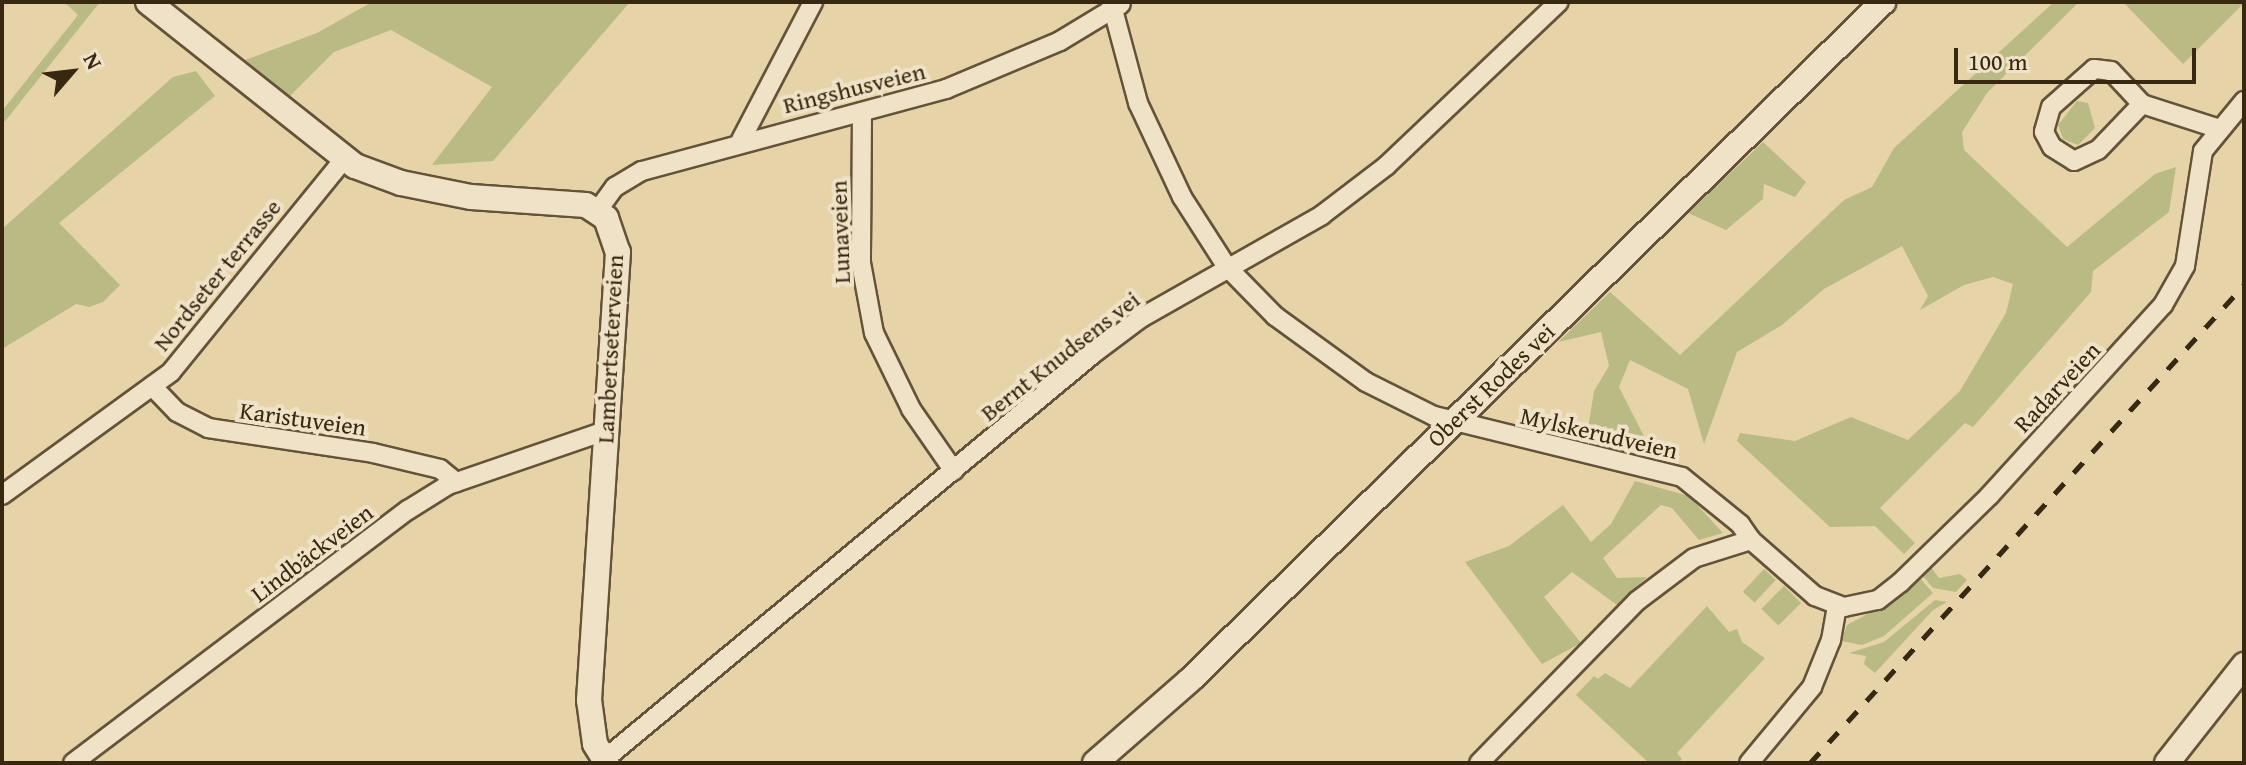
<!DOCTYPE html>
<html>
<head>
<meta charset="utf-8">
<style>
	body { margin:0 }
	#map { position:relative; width:2246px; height:765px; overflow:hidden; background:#e6d3a8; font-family:"Gentium Book Plus",serif }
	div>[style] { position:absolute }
	.green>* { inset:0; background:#babb84; transform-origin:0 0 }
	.roads { filter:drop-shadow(2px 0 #645338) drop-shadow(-2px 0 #645338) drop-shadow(0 2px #645338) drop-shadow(0 -2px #645338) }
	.street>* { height:18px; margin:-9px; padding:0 9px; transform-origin:9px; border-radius:9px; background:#efe2c6 }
	.secondary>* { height:24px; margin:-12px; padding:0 12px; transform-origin:12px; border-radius:12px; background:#efe2c6 }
	.rail>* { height:5px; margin-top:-2.5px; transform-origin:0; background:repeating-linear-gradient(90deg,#382812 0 14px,transparent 0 28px) }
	span { translate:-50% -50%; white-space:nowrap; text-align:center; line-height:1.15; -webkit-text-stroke:8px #efe2c6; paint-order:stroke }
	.street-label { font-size:24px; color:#382812 }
	.frame { position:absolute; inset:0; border:4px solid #382812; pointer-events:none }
	.north { position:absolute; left:32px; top:32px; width:80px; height:80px; -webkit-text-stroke:6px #efe2c6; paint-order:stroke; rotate:62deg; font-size:22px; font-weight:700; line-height:32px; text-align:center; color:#382812 }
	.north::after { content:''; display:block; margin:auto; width:28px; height:36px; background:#382812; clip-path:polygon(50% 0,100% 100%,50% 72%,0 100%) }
	.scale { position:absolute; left:1954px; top:48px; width:242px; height:36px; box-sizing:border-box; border:4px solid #382812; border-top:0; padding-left:10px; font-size:24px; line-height:28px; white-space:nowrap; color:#382812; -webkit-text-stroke:6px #efe2c6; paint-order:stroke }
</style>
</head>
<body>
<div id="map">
	<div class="green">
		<div style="clip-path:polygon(64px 2px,100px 2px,2px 125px,2px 111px,78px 15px)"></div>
		<div style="clip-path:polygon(372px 2px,630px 2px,493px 161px,432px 165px,492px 87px,391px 30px,334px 52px,289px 97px,245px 60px,317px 33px)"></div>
		<div style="clip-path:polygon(2054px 2px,2079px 2px,1987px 93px,1962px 132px,1964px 150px,2067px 247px,2155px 174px,2176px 167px,2169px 212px,2093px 271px,2091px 292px,1973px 427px,1965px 423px,1880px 508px,1915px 543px,1904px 554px,1875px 526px,1830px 527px,1737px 441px,1740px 433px,1795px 441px,1851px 417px,1908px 440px,1960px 391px,2006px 313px,2013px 284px,1993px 277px,1964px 285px,1920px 310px,1928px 296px,1902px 246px,1824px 289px,1782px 325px,1737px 352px,1704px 444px,1688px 389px,1630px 360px,1619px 387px,1654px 456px,1587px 435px,1594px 391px,1609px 366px,1601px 332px,1558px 342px,1610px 292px,1680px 355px,1844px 200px,1872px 187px,1894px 148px)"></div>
		<div style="clip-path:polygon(2123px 2px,2244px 2px,2244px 3px,2183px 64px)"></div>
		<div style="clip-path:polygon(196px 71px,215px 96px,59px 223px,120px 285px,103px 302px,89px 307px,76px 304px,2px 349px,2px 229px,173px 77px)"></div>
		<div style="clip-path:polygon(2077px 101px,2088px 103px,2095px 128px,2078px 145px,2063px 139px,2058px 125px)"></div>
		<div style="clip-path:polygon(1763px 142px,1806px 182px,1795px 197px,1764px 184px,1763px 199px,1726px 230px,1688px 213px)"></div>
		<div style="clip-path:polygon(1635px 481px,1689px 496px,1723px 533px,1699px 540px,1672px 508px,1661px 505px,1603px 558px,1617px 578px,1647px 577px,1617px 605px,1572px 572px,1544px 597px,1581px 643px,1542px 664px,1465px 562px,1509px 546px,1563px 505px,1591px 542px,1611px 524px)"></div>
		<div style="clip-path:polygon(1931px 567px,1939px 578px,1960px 574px,1967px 580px,1956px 592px,1933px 588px,1923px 576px)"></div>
		<div style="left:1764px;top:569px;width:16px;height:31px;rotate:43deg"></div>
		<div style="clip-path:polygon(1918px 576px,1933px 593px,1884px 636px,1862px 645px,1841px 641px,1847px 625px,1882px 606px)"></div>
		<div style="left:1784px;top:586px;width:24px;height:32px;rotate:45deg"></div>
		<div style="clip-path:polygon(1935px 600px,1947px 602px,1933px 610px,1875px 673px,1864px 664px,1866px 656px,1849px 653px,1884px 642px)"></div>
		<div style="clip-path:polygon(1707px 606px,1729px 632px,1737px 629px,1742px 642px,1765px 658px,1677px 753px,1682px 759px,1678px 763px,1649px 763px,1576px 695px,1594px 676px,1598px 679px,1605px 673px,1630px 688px)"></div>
	</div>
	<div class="roads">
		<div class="street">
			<div style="left:1111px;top:2px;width:105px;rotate:75deg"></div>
			<div style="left:1138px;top:103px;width:104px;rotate:64.9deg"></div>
			<div style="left:1182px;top:197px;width:83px;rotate:57.3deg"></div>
			<div style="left:1227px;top:267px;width:69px;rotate:45.6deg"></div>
			<div style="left:1275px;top:316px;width:112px;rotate:36deg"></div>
			<div style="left:1366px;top:382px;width:76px;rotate:26.6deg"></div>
			<div style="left:1434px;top:416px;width:255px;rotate:13.8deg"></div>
			<div style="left:1682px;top:477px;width:75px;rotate:39deg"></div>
			<div style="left:1740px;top:524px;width:19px;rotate:55deg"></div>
			<div style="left:2142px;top:104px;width:45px;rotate:-133.2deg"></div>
			<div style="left:2111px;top:71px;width:17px;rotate:-173deg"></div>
			<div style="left:2094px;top:69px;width:57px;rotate:138.5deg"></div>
			<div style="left:2051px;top:107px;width:26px;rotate:106deg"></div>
			<div style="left:2044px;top:132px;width:17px;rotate:62deg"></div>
			<div style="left:2052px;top:147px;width:26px;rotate:32deg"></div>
			<div style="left:2074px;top:161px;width:26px;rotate:-25deg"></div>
			<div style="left:2098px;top:150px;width:64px;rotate:-46.3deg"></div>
			<div style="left:2142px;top:104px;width:82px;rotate:17.8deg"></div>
			<div style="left:862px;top:112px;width:151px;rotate:90.4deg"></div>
			<div style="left:861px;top:263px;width:71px;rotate:79.5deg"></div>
			<div style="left:874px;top:333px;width:85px;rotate:64deg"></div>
			<div style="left:911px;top:409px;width:75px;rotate:55.3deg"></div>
			<div style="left:741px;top:140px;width:156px;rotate:-62.4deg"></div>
			<div style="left:598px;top:210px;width:29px;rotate:-54deg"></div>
			<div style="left:615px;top:187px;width:31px;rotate:-31deg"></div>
			<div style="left:642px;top:171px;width:315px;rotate:-15.1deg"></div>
			<div style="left:946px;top:89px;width:124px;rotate:-22.8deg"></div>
			<div style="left:1060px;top:41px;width:71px;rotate:-31.2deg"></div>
			<div style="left:152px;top:386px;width:36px;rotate:46deg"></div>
			<div style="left:177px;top:412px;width:35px;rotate:27deg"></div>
			<div style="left:208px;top:428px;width:167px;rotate:8.6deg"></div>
			<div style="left:373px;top:453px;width:69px;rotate:13.4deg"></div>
			<div style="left:440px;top:469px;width:21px;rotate:39deg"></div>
			<div style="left:2px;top:495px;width:209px;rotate:-36deg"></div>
			<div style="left:171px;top:372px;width:274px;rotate:-50.9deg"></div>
			<div style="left:73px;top:763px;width:420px;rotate:-37.1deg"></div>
			<div style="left:408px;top:510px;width:47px;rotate:-32deg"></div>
			<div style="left:448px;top:485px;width:166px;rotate:-19deg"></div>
			<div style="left:600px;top:763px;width:641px;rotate:-39.68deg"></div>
			<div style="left:1093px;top:354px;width:60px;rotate:-36.9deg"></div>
			<div style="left:1141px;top:318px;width:208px;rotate:-29.6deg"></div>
			<div style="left:1322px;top:215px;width:81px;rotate:-37.4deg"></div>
			<div style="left:1386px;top:166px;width:238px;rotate:-43.5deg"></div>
			<div style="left:1479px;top:763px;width:226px;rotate:-45.7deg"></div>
			<div style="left:1637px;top:601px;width:71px;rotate:-37deg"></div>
			<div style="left:1694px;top:558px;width:60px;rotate:-17.5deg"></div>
			<div style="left:1751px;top:540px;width:85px;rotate:41.2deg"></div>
			<div style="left:1815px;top:596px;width:31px;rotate:21deg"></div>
			<div style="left:1844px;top:607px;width:35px;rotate:-12deg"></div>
			<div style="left:1878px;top:600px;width:29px;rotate:-38deg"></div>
			<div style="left:1901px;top:582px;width:124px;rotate:-44.3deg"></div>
			<div style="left:1990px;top:495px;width:257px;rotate:-47.7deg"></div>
			<div style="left:2163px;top:305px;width:45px;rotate:-60.6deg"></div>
			<div style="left:2185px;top:266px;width:116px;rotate:-81.1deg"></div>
			<div style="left:2203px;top:151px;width:65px;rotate:-50.6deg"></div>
			<div style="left:1749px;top:763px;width:99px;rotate:-50.3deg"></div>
			<div style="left:1812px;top:687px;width:51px;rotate:-68deg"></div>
			<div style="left:1831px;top:640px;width:35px;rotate:-80deg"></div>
		</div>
		<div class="secondary">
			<div style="left:148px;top:2px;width:264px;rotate:38.4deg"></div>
			<div style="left:355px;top:166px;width:49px;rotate:20.3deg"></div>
			<div style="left:401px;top:183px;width:71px;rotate:11.3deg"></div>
			<div style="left:471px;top:197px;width:115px;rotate:4deg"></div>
			<div style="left:586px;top:205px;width:24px;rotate:33deg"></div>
			<div style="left:606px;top:218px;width:36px;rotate:71deg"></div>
			<div style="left:618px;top:252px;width:449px;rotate:93.7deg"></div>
			<div style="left:589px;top:700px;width:44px;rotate:82.2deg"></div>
			<div style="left:595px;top:744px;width:22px;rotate:58deg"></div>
			<div style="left:1095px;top:763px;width:126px;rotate:-41.1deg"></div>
			<div style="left:1190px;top:680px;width:970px;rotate:-44.37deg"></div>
			<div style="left:2167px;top:763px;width:125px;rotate:-51.8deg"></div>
		</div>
	</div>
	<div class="rail">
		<div style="left:1810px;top:763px;width:646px;rotate:-47.76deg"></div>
	</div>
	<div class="street-label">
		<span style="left:854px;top:88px;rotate:-14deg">Ringshusveien</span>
		<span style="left:840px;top:232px;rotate:-92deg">Lunaveien</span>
		<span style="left:217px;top:275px;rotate:-51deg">Nordseter terrasse</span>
		<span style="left:610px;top:349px;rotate:-87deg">Lambertseterveien</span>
		<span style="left:1060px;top:356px;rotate:-38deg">Bernt Knudsens vei</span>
		<span style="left:1491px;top:385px;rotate:-44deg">Oberst Rodes vei</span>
		<span style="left:2057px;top:387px;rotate:-47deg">Radarveien</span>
		<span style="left:303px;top:419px;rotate:8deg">Karistuveien</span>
		<span style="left:1599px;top:433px;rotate:13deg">Mylskerudveien</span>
		<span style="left:312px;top:553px;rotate:-37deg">Lindbäckveien</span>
	</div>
	<div class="frame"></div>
	<div class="north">N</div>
	<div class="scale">100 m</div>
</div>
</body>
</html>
